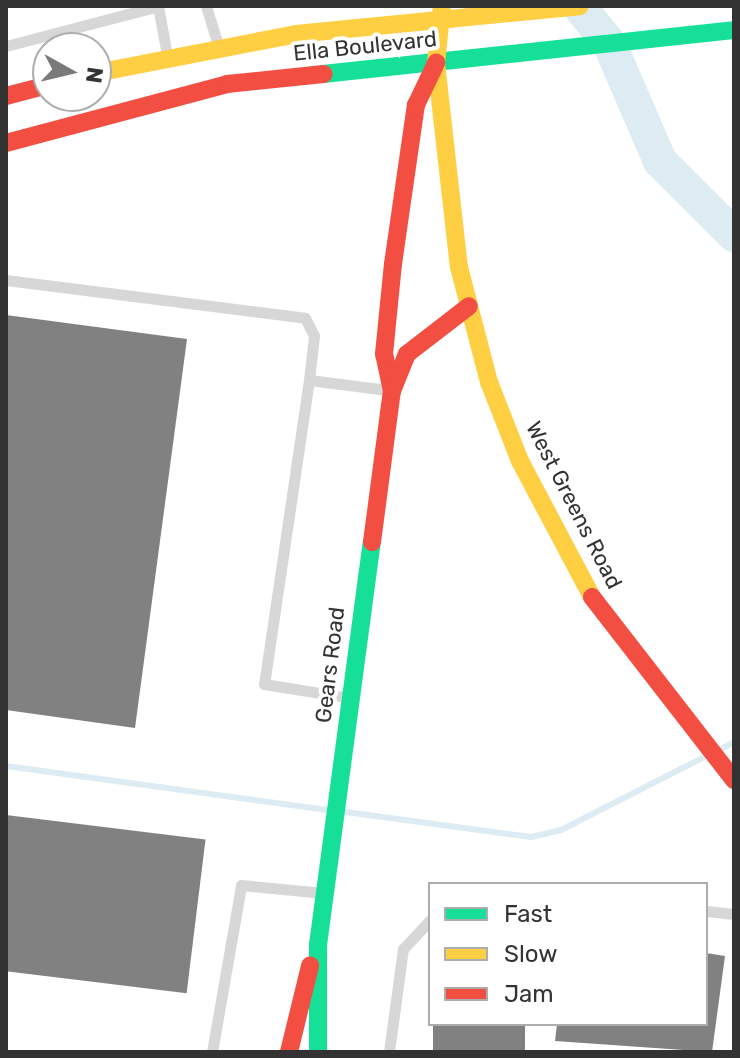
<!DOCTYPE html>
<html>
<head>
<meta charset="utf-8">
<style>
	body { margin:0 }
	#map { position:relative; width:740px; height:1058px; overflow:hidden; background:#fff; font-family:Rubik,sans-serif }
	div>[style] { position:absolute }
	.stream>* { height:6px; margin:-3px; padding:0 3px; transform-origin:3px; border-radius:3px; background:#ddebf3 }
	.river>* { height:34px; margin:-17px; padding:0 17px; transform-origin:17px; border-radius:17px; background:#ddebf3 }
	.building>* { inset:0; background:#818181; transform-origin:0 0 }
	.lane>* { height:11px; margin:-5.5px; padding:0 5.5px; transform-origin:5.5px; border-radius:5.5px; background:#d7d7d7 }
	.fast>* { height:18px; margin:-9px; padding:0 9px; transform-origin:9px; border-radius:9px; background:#16e098 }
	.slow>* { height:18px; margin:-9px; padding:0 9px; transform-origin:9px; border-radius:9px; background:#ffcf43 }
	.jam>* { height:18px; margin:-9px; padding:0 9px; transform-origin:9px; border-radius:9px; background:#f24e42 }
	span { translate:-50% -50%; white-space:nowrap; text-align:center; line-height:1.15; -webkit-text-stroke:8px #fff; paint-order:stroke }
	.street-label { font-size:22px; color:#333 }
	.frame { position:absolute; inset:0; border:8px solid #333; pointer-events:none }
	.legend { position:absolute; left:428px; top:882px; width:280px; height:144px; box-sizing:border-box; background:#fff; border:2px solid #adadad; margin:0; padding:10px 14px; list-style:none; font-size:24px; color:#333 }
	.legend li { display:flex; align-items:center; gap:16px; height:40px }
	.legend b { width:40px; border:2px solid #adadad }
	.north { position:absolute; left:32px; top:32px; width:80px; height:80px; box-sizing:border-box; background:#fff; border:2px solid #adadad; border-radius:50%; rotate:98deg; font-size:22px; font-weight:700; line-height:32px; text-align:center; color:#333 }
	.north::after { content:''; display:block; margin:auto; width:28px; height:36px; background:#7a7a7a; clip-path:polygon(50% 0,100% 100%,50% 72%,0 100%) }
</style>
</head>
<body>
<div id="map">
	<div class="stream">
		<div style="left:721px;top:749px;width:15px;rotate:-28deg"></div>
		<div style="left:6px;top:766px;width:324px;rotate:7.8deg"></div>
		<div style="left:346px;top:812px;width:187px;rotate:7.7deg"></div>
		<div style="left:531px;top:837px;width:31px;rotate:-13deg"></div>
		<div style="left:561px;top:830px;width:161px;rotate:-27deg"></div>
	</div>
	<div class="river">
		<div style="left:579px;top:6px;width:48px;rotate:51deg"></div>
		<div style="left:609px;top:43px;width:129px;rotate:66.6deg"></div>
		<div style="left:660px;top:161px;width:105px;rotate:45deg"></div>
	</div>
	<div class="building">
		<div style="clip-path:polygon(6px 315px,187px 339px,135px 728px,6px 710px)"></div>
		<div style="left:6px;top:815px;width:201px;height:155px;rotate:7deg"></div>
		<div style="clip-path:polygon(706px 953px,725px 956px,712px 1052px,555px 1041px,557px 1024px,706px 1024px)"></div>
		<div style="left:433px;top:1024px;width:92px;height:28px"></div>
	</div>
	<div class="lane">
		<div style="left:206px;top:6px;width:41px;rotate:72.9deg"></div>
		<div style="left:6px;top:46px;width:157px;rotate:-14.7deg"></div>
		<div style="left:158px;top:6px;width:50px;rotate:79.6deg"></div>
		<div style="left:6px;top:280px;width:301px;rotate:7.2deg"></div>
		<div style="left:305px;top:318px;width:20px;rotate:63deg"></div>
		<div style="left:314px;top:336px;width:44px;rotate:96.5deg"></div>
		<div style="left:309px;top:380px;width:79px;rotate:7.3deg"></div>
		<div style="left:309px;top:380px;width:307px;rotate:98.4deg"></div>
		<div style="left:264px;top:684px;width:87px;rotate:9.2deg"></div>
		<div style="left:706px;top:911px;width:28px;rotate:6deg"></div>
		<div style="left:212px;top:1052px;width:169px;rotate:-80.1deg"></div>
		<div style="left:241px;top:885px;width:83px;rotate:5.5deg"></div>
		<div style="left:389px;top:1052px;width:104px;rotate:-82.3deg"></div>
		<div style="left:403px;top:949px;width:40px;rotate:-47deg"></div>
	</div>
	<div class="fast">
		<div style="left:323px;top:74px;width:413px;rotate:-6.1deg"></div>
		<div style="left:318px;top:1052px;width:107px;rotate:-90deg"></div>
		<div style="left:318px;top:945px;width:407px;rotate:-82.4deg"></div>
	</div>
	<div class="slow">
		<div style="left:442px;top:6px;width:57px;rotate:96deg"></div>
		<div style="left:436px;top:63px;width:205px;rotate:83.6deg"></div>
		<div style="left:459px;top:267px;width:119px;rotate:75.4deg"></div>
		<div style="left:489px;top:382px;width:85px;rotate:68.6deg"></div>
		<div style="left:520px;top:461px;width:154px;rotate:62.1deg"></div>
		<div style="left:96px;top:73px;width:204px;rotate:-11deg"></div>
		<div style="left:296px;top:34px;width:285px;rotate:-5.6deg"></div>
	</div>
	<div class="jam">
		<div style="left:6px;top:96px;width:43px;rotate:-14.7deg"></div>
		<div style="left:6px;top:143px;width:229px;rotate:-14.9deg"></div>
		<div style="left:227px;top:84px;width:97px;rotate:-5.9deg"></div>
		<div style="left:392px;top:391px;width:38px;rotate:-102deg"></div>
		<div style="left:384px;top:354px;width:90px;rotate:-84.3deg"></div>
		<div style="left:393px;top:264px;width:161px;rotate:-81.8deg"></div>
		<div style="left:416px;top:105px;width:47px;rotate:-64.5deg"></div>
		<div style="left:372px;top:542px;width:152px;rotate:-82.5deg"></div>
		<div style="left:392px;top:391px;width:40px;rotate:-68deg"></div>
		<div style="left:407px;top:354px;width:78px;rotate:-37.7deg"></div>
		<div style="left:592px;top:597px;width:232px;rotate:52.2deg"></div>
		<div style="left:289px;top:1052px;width:89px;rotate:-76.3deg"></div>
	</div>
	<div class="street-label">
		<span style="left:365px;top:46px;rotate:-6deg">Ella Boulevard</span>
		<span style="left:574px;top:505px;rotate:63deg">West Greens Road</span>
		<span style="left:330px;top:665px;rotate:-83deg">Gears Road</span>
	</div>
	<div class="frame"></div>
	<ul class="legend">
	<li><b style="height:10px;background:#16e098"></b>Fast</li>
	<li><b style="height:10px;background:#ffcf43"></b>Slow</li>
	<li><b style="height:10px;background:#f24e42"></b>Jam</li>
	</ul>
	<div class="north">N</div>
</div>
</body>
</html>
